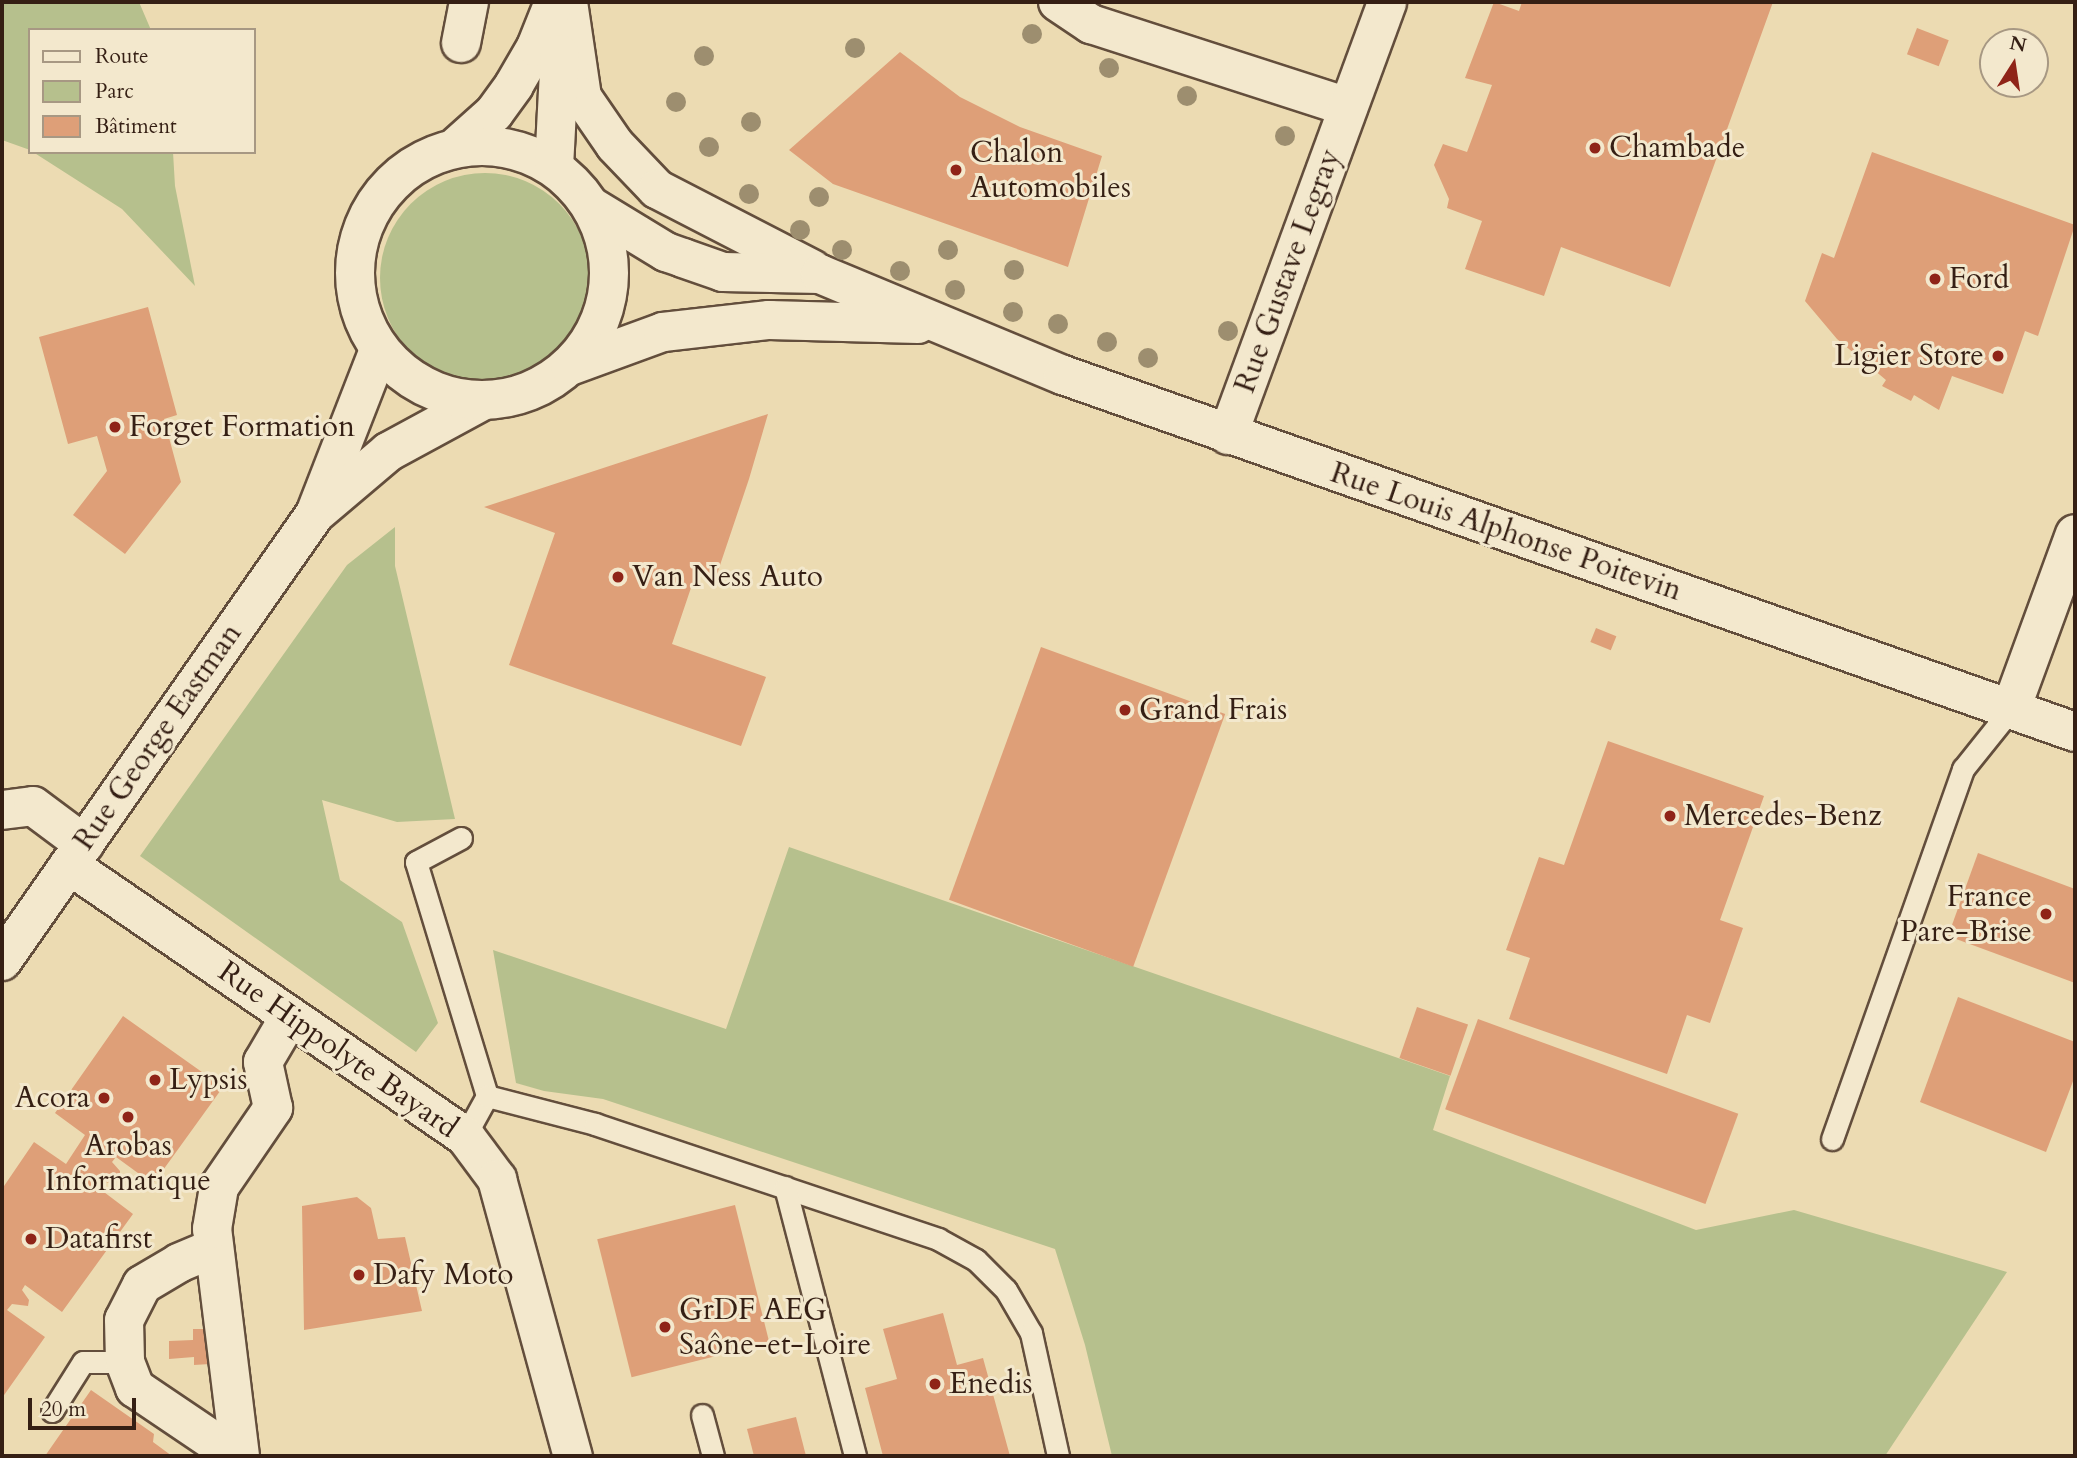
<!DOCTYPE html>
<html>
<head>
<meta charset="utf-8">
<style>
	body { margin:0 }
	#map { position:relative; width:2077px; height:1458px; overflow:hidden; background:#ecdbb2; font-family:Cardo,serif }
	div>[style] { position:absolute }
	.green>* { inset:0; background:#b6c08d }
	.round { border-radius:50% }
	.building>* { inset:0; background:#de9f78; transform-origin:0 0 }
	.roads { filter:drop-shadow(2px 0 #634e3c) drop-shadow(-2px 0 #634e3c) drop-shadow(0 2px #634e3c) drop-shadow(0 -2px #634e3c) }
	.service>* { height:21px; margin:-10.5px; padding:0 10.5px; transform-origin:10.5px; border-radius:10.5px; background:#f3e8cd }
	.minor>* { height:38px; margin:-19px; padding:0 19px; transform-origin:19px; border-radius:19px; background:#f3e8cd }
	.tertiary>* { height:38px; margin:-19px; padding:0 19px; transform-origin:19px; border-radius:19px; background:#f3e8cd }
	.tertiary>.ring { margin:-19px; padding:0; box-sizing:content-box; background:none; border:38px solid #f3e8cd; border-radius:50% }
	.trees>* { width:20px; height:20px; margin:-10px; border-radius:50%; background:#9d8e6f }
	.dots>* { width:19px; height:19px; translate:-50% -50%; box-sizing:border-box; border:4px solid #f3e8cd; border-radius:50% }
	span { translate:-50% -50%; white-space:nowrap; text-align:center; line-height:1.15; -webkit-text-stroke:6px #f3e8cd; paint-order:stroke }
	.poi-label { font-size:30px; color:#351f14 }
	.left { translate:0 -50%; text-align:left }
	.right { translate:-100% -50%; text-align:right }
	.street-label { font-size:30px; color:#351f14 }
	.frame { position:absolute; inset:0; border:4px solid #351f14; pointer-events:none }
	.legend { position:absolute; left:28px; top:28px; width:228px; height:126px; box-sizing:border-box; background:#f3e8cd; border:2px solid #a79883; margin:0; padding:9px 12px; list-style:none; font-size:21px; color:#351f14 }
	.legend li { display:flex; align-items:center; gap:14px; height:35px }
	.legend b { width:35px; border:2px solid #a79883 }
	.north { position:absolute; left:1979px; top:28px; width:70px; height:70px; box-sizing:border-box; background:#f3e8cd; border:2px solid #a79883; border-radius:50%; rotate:12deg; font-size:19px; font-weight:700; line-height:28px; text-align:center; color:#351f14 }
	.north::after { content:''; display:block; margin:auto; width:24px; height:32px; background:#8f2418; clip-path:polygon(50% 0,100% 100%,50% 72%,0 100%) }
	.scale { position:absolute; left:28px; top:1398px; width:108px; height:32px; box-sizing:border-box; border:4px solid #351f14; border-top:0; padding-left:9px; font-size:21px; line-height:24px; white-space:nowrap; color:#351f14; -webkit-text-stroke:5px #f3e8cd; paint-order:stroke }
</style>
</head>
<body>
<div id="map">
	<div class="green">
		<div style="clip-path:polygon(2px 2px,139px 2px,151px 30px,30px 30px,30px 150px,2px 140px)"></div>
		<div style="clip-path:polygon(33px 152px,173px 152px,175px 186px,195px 286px,122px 209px)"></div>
		<div class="round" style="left:380px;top:173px;width:210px;height:210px"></div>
		<div style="clip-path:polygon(395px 527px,395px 566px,455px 819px,397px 822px,322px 800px,340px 880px,402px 922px,438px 1023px,416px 1052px,140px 856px,347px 565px)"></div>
		<div style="clip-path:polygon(789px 847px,1450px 1076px,1433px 1130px,1696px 1230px,1794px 1210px,2007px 1272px,1885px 1456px,1112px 1456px,1085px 1345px,1055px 1249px,603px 1099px,544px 1091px,516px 1083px,493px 950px,726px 1029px)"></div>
	</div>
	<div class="building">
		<div style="clip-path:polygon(1494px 2px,1519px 11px,1522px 2px,1773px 2px,1670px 287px,1561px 247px,1544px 296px,1465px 269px,1482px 221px,1447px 208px,1449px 199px,1434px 165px,1443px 144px,1467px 152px,1492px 85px,1465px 78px)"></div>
		<div style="left:1917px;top:28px;width:34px;height:28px;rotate:21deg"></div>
		<div style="clip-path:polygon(900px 52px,960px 97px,1020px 127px,1102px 156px,1068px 267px,833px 184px,789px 150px)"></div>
		<div style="clip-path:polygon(1872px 152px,2075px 225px,2038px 336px,2025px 331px,2003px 394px,1952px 376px,1939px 410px,1914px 395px,1911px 401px,1882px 386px,1886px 380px,1837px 339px,1805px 301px,1822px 253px,1834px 258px)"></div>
		<div style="clip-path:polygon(148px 307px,177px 415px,164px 419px,181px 482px,125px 554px,73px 515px,107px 471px,97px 436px,68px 444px,39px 337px)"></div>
		<div style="clip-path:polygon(768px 414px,749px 479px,715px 580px,696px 573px,672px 644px,766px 677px,741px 746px,509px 665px,555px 533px,484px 507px)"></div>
		<div style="left:1596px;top:628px;width:22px;height:15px;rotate:22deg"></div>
		<div style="left:1041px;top:647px;width:196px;height:269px;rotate:20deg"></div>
		<div style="clip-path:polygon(1608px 741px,1764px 796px,1720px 920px,1743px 928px,1710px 1023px,1687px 1015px,1667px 1074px,1509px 1019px,1530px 958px,1506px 950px,1539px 857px,1564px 865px)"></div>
		<div style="clip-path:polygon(1978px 853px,2075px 889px,2075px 983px,1948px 936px)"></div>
		<div style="clip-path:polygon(1958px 997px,2075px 1042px,2075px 1076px,2046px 1152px,1920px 1102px)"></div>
		<div style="left:1417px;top:1007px;width:54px;height:54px;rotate:19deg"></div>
		<div style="clip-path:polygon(123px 1016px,223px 1087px,153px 1184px,116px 1157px,112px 1162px,120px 1171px,120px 1177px,112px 1184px,100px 1180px,96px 1186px,133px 1214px,62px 1312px,25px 1285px,22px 1290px,29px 1300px,28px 1306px,12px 1304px,7px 1310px,45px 1337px,2px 1398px,2px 1189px,34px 1142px,66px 1164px,85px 1135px,55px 1113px)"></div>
		<div style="left:1478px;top:1019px;width:277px;height:96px;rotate:20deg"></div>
		<div style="clip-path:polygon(357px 1197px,371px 1208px,378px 1239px,405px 1237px,422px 1311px,304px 1330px,302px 1206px)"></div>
		<div style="left:735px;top:1205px;width:142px;height:142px;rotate:76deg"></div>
		<div style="clip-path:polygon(943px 1313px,957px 1365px,983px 1358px,1010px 1456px,883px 1456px,865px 1388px,897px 1379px,883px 1329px)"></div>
		<div style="clip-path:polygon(193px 1329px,208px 1329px,210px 1364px,194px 1365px,194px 1357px,169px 1359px,169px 1341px,193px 1340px)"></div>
		<div style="clip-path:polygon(91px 1390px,154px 1434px,153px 1442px,172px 1456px,45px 1456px)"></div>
		<div style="clip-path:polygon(796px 1417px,806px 1456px,754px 1456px,747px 1429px)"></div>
	</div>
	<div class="roads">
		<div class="service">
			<div style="left:461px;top:838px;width:51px;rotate:151.9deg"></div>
			<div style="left:416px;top:862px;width:245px;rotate:73.1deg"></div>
			<div style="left:487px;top:1096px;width:46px;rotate:118.8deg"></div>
			<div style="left:487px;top:1096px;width:112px;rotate:14.5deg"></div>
			<div style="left:595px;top:1124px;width:362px;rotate:18.5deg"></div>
			<div style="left:938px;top:1239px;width:43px;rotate:28.9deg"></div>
			<div style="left:976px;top:1260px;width:42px;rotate:45deg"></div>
			<div style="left:1006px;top:1290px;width:50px;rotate:59.8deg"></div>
			<div style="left:1031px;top:1333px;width:126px;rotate:77.6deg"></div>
			<div style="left:1832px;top:1139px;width:393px;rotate:-70.5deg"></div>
			<div style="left:1963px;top:769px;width:77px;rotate:-51.3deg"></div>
			<div style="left:785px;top:1187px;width:278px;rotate:75.4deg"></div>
			<div style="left:52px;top:1411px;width:58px;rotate:-57.7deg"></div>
			<div style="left:83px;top:1362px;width:42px"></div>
			<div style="left:702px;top:1415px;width:42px;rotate:75deg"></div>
		</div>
		<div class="minor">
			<div style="left:1058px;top:2px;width:40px;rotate:34deg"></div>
			<div style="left:1091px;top:24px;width:270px;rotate:17.9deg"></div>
			<div style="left:461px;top:43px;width:42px;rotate:-79deg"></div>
			<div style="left:1228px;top:435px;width:461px;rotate:-69.8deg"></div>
			<div style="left:317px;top:509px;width:171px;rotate:-68.7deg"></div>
			<div style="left:2011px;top:709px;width:186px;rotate:-69.9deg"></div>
			<div style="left:2px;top:810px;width:31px;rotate:-7deg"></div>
			<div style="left:33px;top:806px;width:64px;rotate:36.7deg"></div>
			<div style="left:69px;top:865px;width:480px;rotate:34.4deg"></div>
			<div style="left:465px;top:1136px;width:54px;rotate:53.3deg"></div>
			<div style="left:497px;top:1179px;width:287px;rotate:74.7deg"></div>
			<div style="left:2px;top:961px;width:546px;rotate:-55deg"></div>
			<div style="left:315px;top:514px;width:96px;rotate:-40.3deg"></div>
			<div style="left:388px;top:452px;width:107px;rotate:-28.5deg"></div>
			<div style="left:214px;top:1248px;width:38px;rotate:157deg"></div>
			<div style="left:179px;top:1263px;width:43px;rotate:149.3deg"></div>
			<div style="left:142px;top:1285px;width:39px;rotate:117deg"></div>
			<div style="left:124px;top:1320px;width:42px;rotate:88.6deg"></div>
			<div style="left:125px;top:1362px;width:28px;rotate:69deg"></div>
			<div style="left:135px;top:1388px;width:122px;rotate:34deg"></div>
			<div style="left:240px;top:1456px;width:229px;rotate:-97deg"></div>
			<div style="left:212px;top:1229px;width:43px;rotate:-80.5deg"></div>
			<div style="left:219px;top:1187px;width:96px;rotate:-55.6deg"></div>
			<div style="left:273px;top:1108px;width:47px;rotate:-102.3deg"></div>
			<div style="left:263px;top:1062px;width:53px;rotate:-59.6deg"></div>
		</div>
		<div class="tertiary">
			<div style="left:568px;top:2px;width:96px;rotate:81.6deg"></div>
			<div style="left:582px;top:97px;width:58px;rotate:55.5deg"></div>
			<div style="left:615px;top:145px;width:61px;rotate:46.3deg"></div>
			<div style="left:657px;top:189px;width:174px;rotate:27.3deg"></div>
			<div class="ring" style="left:355px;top:146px;width:216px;height:216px"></div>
			<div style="left:456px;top:147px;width:51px;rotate:-41.8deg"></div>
			<div style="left:494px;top:113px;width:34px;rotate:-54deg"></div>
			<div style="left:514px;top:85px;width:44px;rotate:-59.9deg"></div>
			<div style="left:536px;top:47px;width:48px;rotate:-68.2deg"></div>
			<div style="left:554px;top:167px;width:113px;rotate:-87deg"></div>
			<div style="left:592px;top:207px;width:87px;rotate:31.3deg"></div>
			<div style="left:666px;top:252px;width:18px;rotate:19deg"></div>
			<div style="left:683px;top:258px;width:42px;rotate:19.3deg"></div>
			<div style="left:723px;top:272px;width:97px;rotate:1.2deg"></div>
			<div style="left:820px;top:274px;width:263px;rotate:22.6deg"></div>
			<div style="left:1063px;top:375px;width:1073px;rotate:19.43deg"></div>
			<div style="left:570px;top:366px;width:99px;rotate:-20.1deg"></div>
			<div style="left:663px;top:332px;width:107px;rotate:-6.5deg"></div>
			<div style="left:769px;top:320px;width:149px;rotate:1.5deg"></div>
		</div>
	</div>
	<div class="trees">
		<div style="left:1032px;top:34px"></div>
		<div style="left:855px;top:48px"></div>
		<div style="left:704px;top:56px"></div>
		<div style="left:1109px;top:68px"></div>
		<div style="left:1187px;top:96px"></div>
		<div style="left:676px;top:102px"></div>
		<div style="left:751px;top:122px"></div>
		<div style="left:1285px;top:136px"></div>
		<div style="left:709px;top:147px"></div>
		<div style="left:749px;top:194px"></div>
		<div style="left:819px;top:197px"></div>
		<div style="left:800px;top:230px"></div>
		<div style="left:842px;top:250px"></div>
		<div style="left:948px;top:250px"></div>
		<div style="left:1014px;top:270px"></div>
		<div style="left:900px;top:271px"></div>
		<div style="left:955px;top:290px"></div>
		<div style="left:1013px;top:312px"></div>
		<div style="left:1058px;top:324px"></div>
		<div style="left:1228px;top:331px"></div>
		<div style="left:1107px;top:342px"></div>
		<div style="left:1148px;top:358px"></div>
	</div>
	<div class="dots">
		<div style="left:1595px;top:148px;background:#8f2418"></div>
		<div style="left:956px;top:170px;background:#8f2418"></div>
		<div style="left:1935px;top:279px;background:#8f2418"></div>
		<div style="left:1998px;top:356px;background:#8f2418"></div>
		<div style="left:115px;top:427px;background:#8f2418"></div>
		<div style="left:618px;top:577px;background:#8f2418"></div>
		<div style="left:1125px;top:710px;background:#8f2418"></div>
		<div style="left:1670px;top:816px;background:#8f2418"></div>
		<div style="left:2046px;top:914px;background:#8f2418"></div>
		<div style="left:155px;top:1080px;background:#8f2418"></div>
		<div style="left:104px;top:1098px;background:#8f2418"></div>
		<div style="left:128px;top:1117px;background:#8f2418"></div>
		<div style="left:31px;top:1239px;background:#8f2418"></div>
		<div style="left:359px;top:1275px;background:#8f2418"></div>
		<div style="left:665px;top:1327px;background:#8f2418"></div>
		<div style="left:935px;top:1384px;background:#8f2418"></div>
	</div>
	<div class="poi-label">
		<span class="left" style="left:1609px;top:148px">Chambade</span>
		<span class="left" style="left:970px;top:170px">Chalon<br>Automobiles</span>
		<span class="left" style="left:1949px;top:279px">Ford</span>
		<span class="right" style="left:1984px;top:356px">Ligier Store</span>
		<span class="left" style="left:129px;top:427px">Forget Formation</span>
		<span class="left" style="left:632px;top:577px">Van Ness Auto</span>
		<span class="left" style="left:1139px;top:710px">Grand Frais</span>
		<span class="left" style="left:1684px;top:816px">Mercedes-Benz</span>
		<span class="right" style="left:2032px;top:914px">France<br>Pare-Brise</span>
		<span class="left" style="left:169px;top:1080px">Lypsis</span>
		<span class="right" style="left:90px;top:1098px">Acora</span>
		<span style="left:128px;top:1163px">Arobas<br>Informatique</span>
		<span class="left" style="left:45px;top:1239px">Datafirst</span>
		<span class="left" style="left:373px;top:1275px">Dafy Moto</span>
		<span class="left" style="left:679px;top:1327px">GrDF AEG<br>Saône-et-Loire</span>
		<span class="left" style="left:949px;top:1384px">Enedis</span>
	</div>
	<div class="street-label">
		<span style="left:1288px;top:271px;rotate:-70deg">Rue Gustave Legray</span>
		<span style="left:1506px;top:532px;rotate:19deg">Rue Louis Alphonse Poitevin</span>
		<span style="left:158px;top:737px;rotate:-55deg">Rue George Eastman</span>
		<span style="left:338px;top:1050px;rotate:35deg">Rue Hippolyte Bayard</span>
	</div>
	<div class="frame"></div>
	<ul class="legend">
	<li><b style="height:9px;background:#f3e8cd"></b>Route</li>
	<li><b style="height:19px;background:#b6c08d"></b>Parc</li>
	<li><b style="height:19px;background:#de9f78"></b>Bâtiment</li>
	</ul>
	<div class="north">N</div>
	<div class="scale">20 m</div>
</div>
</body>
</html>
